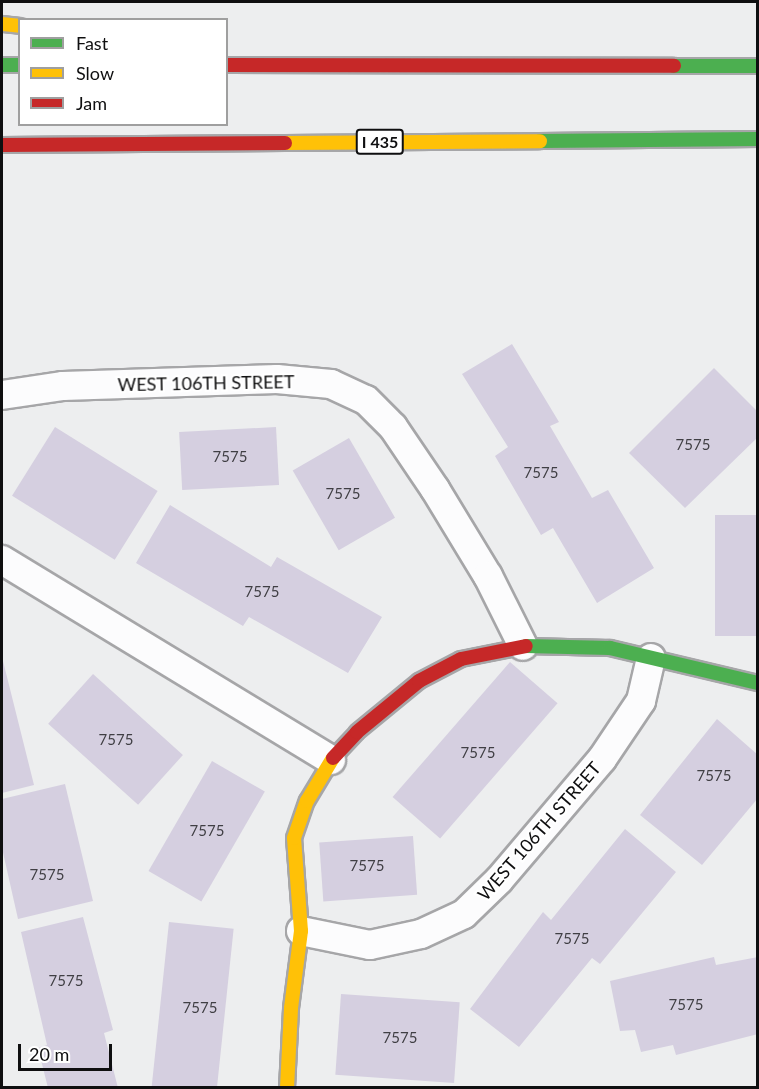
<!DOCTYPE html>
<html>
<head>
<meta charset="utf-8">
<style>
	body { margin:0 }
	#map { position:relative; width:759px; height:1089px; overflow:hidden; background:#edeeef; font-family:Lato,sans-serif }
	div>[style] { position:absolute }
	.building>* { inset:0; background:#d5cfe0; transform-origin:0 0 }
	.roads { filter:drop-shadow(2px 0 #a6a6a8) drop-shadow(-2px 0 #a6a6a8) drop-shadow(0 2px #a6a6a8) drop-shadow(0 -2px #a6a6a8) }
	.street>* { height:28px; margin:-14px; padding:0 14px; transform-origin:14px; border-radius:14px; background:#fcfcfd }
	.fast>* { height:14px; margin:-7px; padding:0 7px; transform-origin:7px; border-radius:7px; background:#4caf50 }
	.slow>* { height:14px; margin:-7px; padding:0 7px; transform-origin:7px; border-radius:7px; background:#ffc107 }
	.jam>* { height:14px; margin:-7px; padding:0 7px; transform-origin:7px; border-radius:7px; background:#c62828 }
	span { translate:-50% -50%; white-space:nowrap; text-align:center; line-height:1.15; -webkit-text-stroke:4.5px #fff; paint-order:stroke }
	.number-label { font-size:15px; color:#403f44 }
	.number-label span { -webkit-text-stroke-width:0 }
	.shield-label span { padding:2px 4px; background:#fff; border:2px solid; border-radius:4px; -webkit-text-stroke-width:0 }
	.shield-label { font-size:16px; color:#0f0f10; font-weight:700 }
	.street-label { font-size:18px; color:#0f0f10 }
	.frame { position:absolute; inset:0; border:3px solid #0f0f10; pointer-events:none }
	.legend { position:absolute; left:18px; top:18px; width:210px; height:108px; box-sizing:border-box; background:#fff; border:2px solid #9f9f9f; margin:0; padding:8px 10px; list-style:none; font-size:18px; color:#0f0f10 }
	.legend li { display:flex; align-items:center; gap:12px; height:30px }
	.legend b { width:30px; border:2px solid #9f9f9f }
	.scale { position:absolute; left:18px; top:1044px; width:94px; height:27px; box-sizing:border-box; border:3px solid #0f0f10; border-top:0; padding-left:8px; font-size:18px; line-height:21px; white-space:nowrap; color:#0f0f10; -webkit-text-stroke:4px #fff; paint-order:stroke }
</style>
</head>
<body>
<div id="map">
	<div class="building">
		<div style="clip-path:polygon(512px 344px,559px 422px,550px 426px,592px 498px,608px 490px,654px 568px,597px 603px,553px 528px,541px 535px,495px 456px,508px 447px,462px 374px)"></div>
		<div style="clip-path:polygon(714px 368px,758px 412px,758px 437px,685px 508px,629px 453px)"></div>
		<div style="left:55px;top:427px;width:121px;height:81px;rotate:32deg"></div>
		<div style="left:276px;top:427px;width:58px;height:97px;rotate:87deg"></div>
		<div style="left:349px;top:438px;width:92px;height:65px;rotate:60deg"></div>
		<div style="clip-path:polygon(170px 505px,271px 567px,277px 557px,382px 617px,348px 673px,249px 617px,243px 626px,136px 563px)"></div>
		<div style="left:758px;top:515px;width:121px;height:43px;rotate:90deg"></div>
		<div style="clip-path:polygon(2px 657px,34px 785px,2px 793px)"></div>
		<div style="left:510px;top:662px;width:63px;height:179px;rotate:41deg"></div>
		<div style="left:93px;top:674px;width:121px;height:67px;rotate:42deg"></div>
		<div style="clip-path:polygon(717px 719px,758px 755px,758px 798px,702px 865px,640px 815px)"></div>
		<div style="left:212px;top:761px;width:61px;height:127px;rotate:30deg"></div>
		<div style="clip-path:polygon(65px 784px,93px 901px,18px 919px,2px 848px,2px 799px)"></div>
		<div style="clip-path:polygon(625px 829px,676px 872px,600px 964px,592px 958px,519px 1047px,470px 1009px,543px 912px,551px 920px)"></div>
		<div style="left:413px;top:836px;width:59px;height:94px;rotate:86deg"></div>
		<div style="clip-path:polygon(83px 917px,113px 1030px,104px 1033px,118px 1088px,48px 1088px,38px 1048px,47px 1045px,21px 932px)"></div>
		<div style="left:169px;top:922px;width:65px;height:166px;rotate:6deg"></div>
		<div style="clip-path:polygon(714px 957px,716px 965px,758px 957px,758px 1034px,676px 1055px,673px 1045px,641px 1052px,635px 1030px,620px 1031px,610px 981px)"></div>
		<div style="left:341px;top:994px;width:119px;height:81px;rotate:4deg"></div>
	</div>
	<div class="roads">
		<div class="street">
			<div style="left:2px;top:395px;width:62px;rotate:-8.4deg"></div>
			<div style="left:63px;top:386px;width:214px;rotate:-1.9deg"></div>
			<div style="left:277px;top:379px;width:54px;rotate:5.3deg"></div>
			<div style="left:331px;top:384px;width:38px;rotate:25deg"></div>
			<div style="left:366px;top:400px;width:38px;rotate:45deg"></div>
			<div style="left:393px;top:427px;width:75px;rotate:55.9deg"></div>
			<div style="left:435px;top:489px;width:102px;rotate:58.7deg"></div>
			<div style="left:488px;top:576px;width:78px;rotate:63.4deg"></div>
			<div style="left:2px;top:560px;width:385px;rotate:31.3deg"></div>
			<div style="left:301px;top:931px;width:70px;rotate:11.5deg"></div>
			<div style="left:370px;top:945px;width:52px;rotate:-12.2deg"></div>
			<div style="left:421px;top:934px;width:47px;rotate:-24.9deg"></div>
			<div style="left:464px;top:914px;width:49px;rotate:-44.2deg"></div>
			<div style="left:499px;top:880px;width:159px;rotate:-49.6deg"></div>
			<div style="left:602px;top:759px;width:70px;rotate:-56.1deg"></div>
			<div style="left:641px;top:701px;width:44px;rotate:-76.9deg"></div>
		</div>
		<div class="fast">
			<div style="left:2px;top:65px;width:18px"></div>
			<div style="left:674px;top:66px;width:84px"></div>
			<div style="left:540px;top:141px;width:218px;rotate:-0.5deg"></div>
			<div style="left:526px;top:646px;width:84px;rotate:1.4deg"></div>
			<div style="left:610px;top:648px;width:152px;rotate:13.3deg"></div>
		</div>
		<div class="slow">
			<div style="left:2px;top:24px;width:18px;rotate:6deg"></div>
			<div style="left:285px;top:143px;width:255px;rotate:-0.4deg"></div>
			<div style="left:287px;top:1088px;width:80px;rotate:-87.1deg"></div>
			<div style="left:291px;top:1008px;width:78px;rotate:-82.6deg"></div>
			<div style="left:301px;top:931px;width:93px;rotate:-94.3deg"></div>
			<div style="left:294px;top:838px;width:39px;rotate:-71deg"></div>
			<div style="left:307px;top:801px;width:50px;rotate:-58.8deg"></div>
		</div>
		<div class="jam">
			<div style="left:226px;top:65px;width:448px;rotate:0.1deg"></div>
			<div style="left:2px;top:145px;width:283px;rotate:-0.4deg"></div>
			<div style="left:333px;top:758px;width:35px;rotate:-47deg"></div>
			<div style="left:357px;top:732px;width:80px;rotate:-39.4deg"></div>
			<div style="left:419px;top:681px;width:47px;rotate:-27.6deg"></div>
			<div style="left:461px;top:659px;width:66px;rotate:-11.3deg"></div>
		</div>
	</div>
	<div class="number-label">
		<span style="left:693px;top:445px">7575</span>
		<span style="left:230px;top:457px">7575</span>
		<span style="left:541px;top:473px">7575</span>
		<span style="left:343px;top:494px">7575</span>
		<span style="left:262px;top:592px">7575</span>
		<span style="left:116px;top:740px">7575</span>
		<span style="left:478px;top:753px">7575</span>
		<span style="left:714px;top:776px">7575</span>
		<span style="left:207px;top:831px">7575</span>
		<span style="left:367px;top:866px">7575</span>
		<span style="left:47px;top:875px">7575</span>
		<span style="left:572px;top:939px">7575</span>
		<span style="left:66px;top:981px">7575</span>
		<span style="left:686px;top:1005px">7575</span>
		<span style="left:200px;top:1008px">7575</span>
		<span style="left:400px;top:1038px">7575</span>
	</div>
	<div class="shield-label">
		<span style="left:380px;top:142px">I 435</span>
	</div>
	<div class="street-label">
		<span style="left:206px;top:383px;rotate:-1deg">WEST 106TH STREET</span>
		<span style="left:539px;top:831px;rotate:-49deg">WEST 106TH STREET</span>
	</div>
	<div class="frame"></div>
	<ul class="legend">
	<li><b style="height:8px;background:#4caf50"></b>Fast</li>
	<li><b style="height:8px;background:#ffc107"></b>Slow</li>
	<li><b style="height:8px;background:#c62828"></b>Jam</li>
	</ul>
	<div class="scale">20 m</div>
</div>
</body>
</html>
